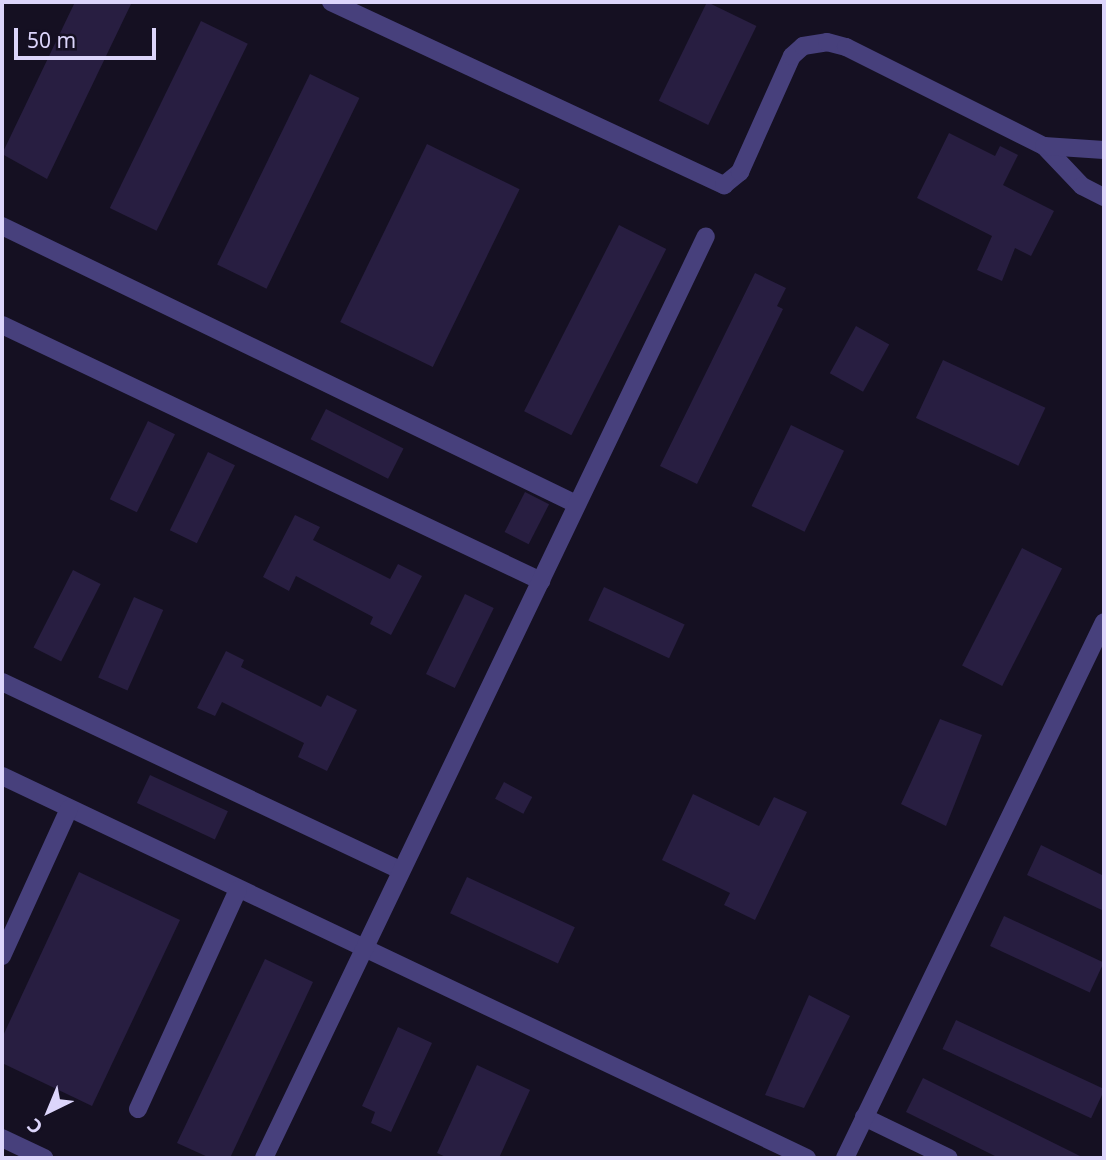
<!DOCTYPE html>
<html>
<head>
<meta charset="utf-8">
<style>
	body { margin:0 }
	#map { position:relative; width:1106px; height:1160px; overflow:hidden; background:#151022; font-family:"Noto Sans",sans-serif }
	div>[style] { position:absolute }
	.building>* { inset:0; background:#281e41; transform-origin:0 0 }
	.minor>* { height:18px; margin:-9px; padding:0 9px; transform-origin:9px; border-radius:9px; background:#47407c }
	span { translate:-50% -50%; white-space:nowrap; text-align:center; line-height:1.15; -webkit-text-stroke:6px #151022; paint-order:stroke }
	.frame { position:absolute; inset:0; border:4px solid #dcd5fb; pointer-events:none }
	.north { position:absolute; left:14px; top:1076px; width:70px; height:70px; -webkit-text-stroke:5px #151022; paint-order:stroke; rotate:223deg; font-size:19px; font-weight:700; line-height:28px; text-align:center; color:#dcd5fb }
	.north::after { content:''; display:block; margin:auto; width:24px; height:32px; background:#dcd5fb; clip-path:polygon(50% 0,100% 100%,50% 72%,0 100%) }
	.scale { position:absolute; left:14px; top:28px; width:142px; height:32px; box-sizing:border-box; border:4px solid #dcd5fb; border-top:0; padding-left:9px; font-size:21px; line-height:24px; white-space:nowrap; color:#dcd5fb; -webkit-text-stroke:5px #151022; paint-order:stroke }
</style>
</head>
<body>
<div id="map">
	<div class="building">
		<div style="clip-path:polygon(75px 2px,132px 2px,47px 179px,2px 154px)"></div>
		<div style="left:707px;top:2px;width:55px;height:110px;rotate:26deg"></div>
		<div style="left:201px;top:21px;width:52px;height:208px;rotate:26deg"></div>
		<div style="left:310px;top:74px;width:55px;height:212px;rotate:26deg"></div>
		<div style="clip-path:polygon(949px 133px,995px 156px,1000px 146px,1018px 155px,1003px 185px,1054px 211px,1031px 256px,1015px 248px,1002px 281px,977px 270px,992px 236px,917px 198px)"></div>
		<div style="left:427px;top:144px;width:103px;height:198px;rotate:26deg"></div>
		<div style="left:619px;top:225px;width:53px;height:209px;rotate:27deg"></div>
		<div style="clip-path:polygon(755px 273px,786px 288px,777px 306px,783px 309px,697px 484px,660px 466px)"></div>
		<div style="left:856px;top:326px;width:38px;height:54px;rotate:29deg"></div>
		<div style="left:943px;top:360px;width:113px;height:64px;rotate:25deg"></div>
		<div style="left:326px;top:409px;width:87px;height:34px;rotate:27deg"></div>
		<div style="left:148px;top:421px;width:30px;height:87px;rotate:26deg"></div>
		<div style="left:791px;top:425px;width:59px;height:90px;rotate:26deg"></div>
		<div style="left:208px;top:452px;width:30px;height:87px;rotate:26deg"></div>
		<div style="left:525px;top:492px;width:27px;height:45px;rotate:27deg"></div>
		<div style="clip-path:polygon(295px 515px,320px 527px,313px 540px,390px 579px,398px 564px,422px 576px,391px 635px,370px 624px,373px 617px,296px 576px,289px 591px,263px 577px)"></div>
		<div style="left:1022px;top:548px;width:45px;height:132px;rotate:27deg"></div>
		<div style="left:73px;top:570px;width:31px;height:87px;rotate:27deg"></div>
		<div style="left:604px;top:587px;width:89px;height:37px;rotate:25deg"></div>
		<div style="left:465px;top:594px;width:32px;height:89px;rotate:26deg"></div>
		<div style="left:134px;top:597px;width:32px;height:88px;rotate:24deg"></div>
		<div style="clip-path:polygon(226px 651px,244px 660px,241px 667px,321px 707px,327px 695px,357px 710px,327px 771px,298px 757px,304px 743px,222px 702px,215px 716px,197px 708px)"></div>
		<div style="clip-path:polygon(940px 719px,982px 735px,946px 826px,901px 804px)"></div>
		<div style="left:150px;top:775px;width:86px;height:31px;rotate:25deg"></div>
		<div style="left:504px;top:782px;width:32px;height:19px;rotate:28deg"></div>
		<div style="clip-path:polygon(693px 794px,759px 826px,774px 797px,807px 812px,755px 920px,724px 905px,730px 893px,662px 860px)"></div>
		<div style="clip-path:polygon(1041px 845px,1104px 876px,1104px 911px,1027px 875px)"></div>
		<div style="clip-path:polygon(79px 872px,180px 920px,92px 1106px,2px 1063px,2px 1038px)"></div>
		<div style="left:467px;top:877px;width:119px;height:40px;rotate:25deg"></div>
		<div style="left:1004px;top:916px;width:110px;height:33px;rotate:25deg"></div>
		<div style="clip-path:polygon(265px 959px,313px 982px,230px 1158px,210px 1158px,177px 1143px)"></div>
		<div style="clip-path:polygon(809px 995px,850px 1016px,804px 1108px,765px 1095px)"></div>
		<div style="left:956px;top:1020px;width:164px;height:32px;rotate:25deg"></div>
		<div style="clip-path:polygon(398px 1027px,432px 1043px,391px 1132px,371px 1123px,375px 1112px,362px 1106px)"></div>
		<div style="clip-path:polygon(477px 1065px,530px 1090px,499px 1158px,448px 1158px,437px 1153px)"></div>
		<div style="clip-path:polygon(923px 1078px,1084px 1158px,999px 1158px,906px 1112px)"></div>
	</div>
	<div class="minor">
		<div style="left:331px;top:2px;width:434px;rotate:25deg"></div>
		<div style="left:724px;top:185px;width:21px;rotate:-39deg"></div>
		<div style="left:740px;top:172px;width:127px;rotate:-65.9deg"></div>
		<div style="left:792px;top:56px;width:15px;rotate:-42deg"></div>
		<div style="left:803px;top:46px;width:24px;rotate:-9deg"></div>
		<div style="left:827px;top:42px;width:20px;rotate:15deg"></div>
		<div style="left:846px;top:47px;width:221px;rotate:26.6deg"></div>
		<div style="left:1044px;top:146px;width:55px;rotate:46.5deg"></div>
		<div style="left:1082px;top:186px;width:25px;rotate:27deg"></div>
		<div style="left:1044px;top:146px;width:60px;rotate:3.8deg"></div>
		<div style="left:2px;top:226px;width:638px;rotate:25.84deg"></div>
		<div style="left:2px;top:325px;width:597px;rotate:25.41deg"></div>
		<div style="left:2px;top:682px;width:441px;rotate:25.3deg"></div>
		<div style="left:2px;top:776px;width:891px;rotate:25.39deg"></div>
		<div style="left:2px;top:956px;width:162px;rotate:-65.5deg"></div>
		<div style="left:138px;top:1109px;width:241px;rotate:-65.5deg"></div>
		<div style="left:864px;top:1117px;width:94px;rotate:25.8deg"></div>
		<div style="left:2px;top:1138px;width:47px;rotate:25.5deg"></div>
		<div style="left:264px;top:1158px;width:1022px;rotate:-64.39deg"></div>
		<div style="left:845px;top:1158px;width:595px;rotate:-64.21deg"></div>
	</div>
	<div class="frame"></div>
	<div class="north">С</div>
	<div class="scale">50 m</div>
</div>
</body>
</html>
